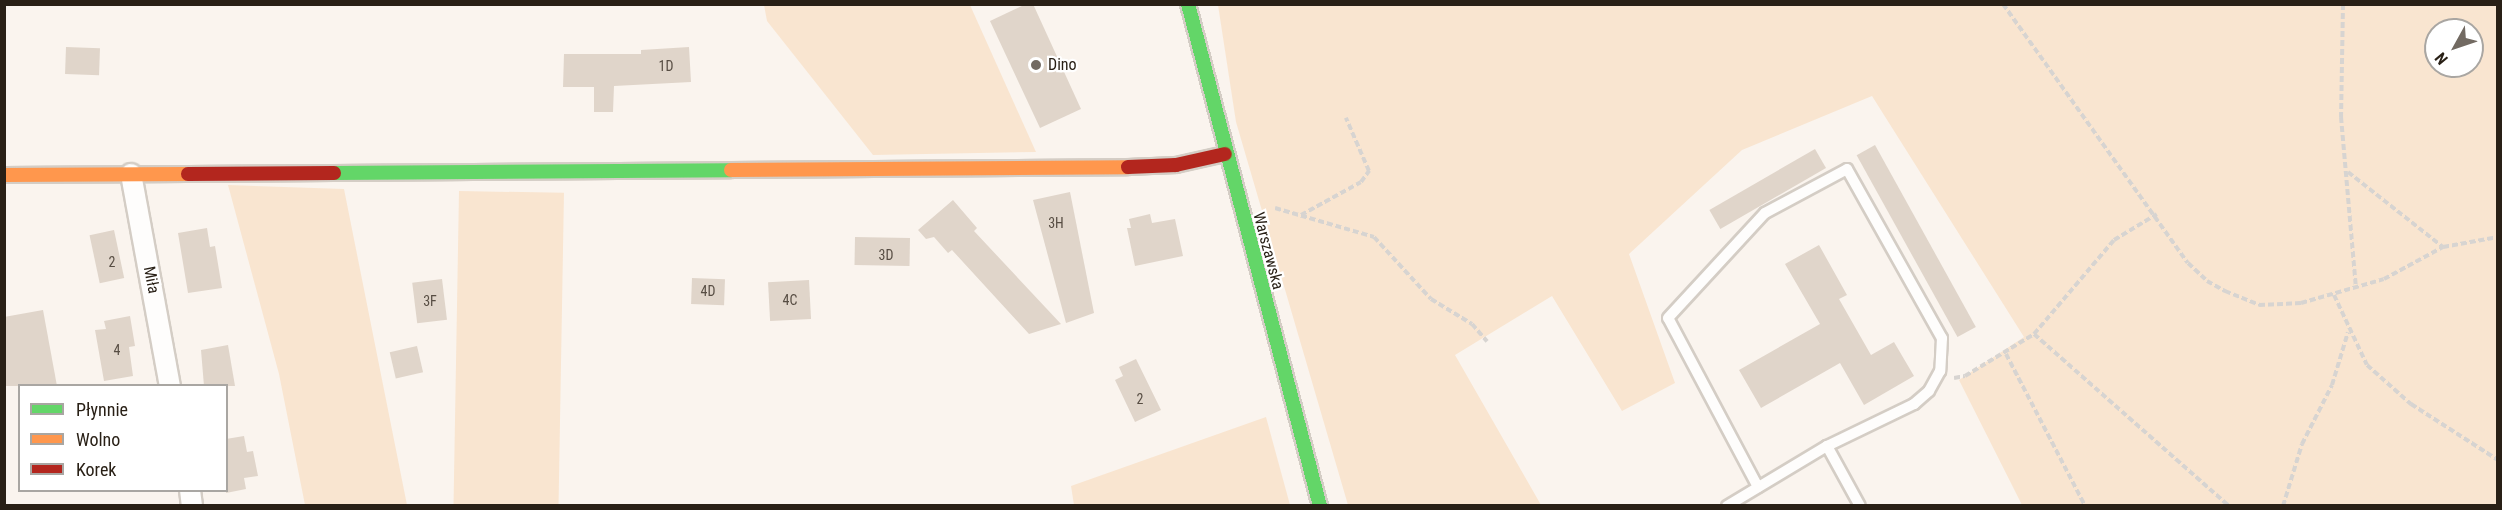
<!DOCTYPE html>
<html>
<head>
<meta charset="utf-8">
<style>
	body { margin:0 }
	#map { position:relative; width:2502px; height:510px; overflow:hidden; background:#faf4ee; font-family:"Roboto Condensed",sans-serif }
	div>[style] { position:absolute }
	.green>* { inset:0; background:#f9e5d0; transform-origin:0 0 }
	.building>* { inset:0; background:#e0d5ca; transform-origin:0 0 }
	.path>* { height:4px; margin-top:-2px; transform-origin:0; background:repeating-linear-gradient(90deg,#d7d4d1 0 6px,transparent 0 9px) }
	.roads { filter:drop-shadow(2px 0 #d4cdc5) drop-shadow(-2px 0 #d4cdc5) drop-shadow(0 2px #d4cdc5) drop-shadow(0 -2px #d4cdc5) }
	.lane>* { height:10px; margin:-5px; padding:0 5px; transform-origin:5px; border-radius:5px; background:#fefdfc }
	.street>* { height:20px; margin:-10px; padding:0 10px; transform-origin:10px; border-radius:10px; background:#fefdfc }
	.fast>* { height:14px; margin:-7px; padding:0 7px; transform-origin:7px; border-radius:7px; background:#63d668 }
	.slow>* { height:14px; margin:-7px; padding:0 7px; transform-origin:7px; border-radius:7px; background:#ff974d }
	.jam>* { height:14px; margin:-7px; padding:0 7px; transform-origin:7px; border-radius:7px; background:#b3261e }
	.dots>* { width:16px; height:16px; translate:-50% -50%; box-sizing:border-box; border:3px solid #fff; border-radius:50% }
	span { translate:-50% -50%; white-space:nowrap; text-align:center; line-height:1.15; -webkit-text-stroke:4.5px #fff; paint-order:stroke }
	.number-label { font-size:14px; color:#574d43 }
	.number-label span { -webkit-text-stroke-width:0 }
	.poi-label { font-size:16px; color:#292016 }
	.left { translate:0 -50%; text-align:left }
	.street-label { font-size:16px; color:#292016 }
	.frame { position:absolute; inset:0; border:6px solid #292016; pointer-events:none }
	.legend { position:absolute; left:18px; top:384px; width:210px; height:108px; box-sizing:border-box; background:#fff; border:2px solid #a9a6a2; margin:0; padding:8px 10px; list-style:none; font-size:18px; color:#292016 }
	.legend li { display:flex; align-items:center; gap:12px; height:30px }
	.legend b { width:30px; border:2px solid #a9a6a2 }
	.north { position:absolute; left:2424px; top:18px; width:60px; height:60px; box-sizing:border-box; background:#fff; border:2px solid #a9a6a2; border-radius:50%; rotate:230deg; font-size:16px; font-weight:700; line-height:24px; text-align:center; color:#292016 }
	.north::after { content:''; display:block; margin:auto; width:21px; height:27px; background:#726a62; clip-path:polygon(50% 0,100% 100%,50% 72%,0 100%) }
</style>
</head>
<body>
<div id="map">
	<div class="green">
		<div style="clip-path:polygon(764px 5px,970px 5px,1036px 152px,873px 155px,767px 21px)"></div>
		<div style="clip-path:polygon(evenodd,1218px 5px,2497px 5px,2497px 505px,2022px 505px,1959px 380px,2024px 337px,1872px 96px,1742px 150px,1629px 254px,1675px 383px,1622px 411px,1552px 296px,1455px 355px,1541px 505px,1348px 505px,1236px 122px,1218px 5px,2436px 30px,2472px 30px,2472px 66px,2436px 66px,2436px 30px)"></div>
		<div style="clip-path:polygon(228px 185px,344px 189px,407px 505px,305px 505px,279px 374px)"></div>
		<div style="left:459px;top:191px;width:105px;height:317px;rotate:1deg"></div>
		<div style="clip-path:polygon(1266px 417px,1290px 505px,1074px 505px,1071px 486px)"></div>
	</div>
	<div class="building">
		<div style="clip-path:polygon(1026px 4px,1033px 4px,1081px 109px,1040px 128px,990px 21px)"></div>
		<div style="left:66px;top:47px;width:34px;height:27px;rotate:2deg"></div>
		<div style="clip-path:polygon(689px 47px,691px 82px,614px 86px,613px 112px,594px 112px,594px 87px,563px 87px,564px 54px,641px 54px,641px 50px)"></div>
		<div style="left:1875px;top:145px;width:208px;height:21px;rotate:61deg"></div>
		<div style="left:1815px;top:149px;width:22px;height:122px;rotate:60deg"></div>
		<div style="clip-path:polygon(1070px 192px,1094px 313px,1066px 323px,1033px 200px)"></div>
		<div style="clip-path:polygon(953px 200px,977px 228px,974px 231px,1061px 324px,1029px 334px,952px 250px,948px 253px,934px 237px,926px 239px,918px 230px)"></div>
		<div style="clip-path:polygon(1150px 214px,1152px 223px,1175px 219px,1183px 256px,1135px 266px,1127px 228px,1131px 228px,1129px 219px)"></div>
		<div style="clip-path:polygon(207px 228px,210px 247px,215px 246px,222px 288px,188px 293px,178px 233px)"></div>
		<div style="left:114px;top:230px;width:49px;height:25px;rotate:78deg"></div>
		<div style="left:855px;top:237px;width:55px;height:28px;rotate:1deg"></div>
		<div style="clip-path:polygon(1819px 245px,1847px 295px,1839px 299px,1871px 355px,1894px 342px,1914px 376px,1864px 405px,1840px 363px,1761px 408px,1739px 370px,1820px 324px,1785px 264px)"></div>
		<div style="left:692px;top:278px;width:33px;height:26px;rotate:2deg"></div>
		<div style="left:442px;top:279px;width:41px;height:30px;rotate:83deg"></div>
		<div style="left:809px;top:280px;width:39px;height:41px;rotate:87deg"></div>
		<div style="clip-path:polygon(43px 310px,57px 386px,4px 386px,4px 317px)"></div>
		<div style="clip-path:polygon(130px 316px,135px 346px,129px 347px,133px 376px,104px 381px,95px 330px,106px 329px,104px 321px)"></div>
		<div style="clip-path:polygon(228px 345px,235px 386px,204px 386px,201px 350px)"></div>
		<div style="left:417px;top:346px;width:27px;height:28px;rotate:77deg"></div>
		<div style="clip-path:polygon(1136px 359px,1161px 410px,1135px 422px,1115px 380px,1123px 376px,1119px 367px)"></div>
		<div style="clip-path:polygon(244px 436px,247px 452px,253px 451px,258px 476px,244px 478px,246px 489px,226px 493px,226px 439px)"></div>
	</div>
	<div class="path">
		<div style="left:2003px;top:4px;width:318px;rotate:54.5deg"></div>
		<div style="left:2188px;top:263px;width:26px;rotate:43deg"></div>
		<div style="left:2207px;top:281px;width:21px;rotate:29deg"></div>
		<div style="left:2225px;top:291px;width:37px;rotate:22deg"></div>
		<div style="left:2259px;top:305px;width:42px;rotate:-2.7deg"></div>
		<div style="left:2301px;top:303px;width:86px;rotate:-16.1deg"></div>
		<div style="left:2384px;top:279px;width:67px;rotate:-28.5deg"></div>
		<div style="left:2443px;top:247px;width:56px;rotate:-10.3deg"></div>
		<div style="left:2343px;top:4px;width:113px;rotate:91deg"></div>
		<div style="left:2341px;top:117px;width:172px;rotate:85deg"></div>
		<div style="left:2348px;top:172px;width:121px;rotate:38.3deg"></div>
		<div style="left:1275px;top:208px;width:103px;rotate:16.3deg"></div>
		<div style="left:1374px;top:237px;width:84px;rotate:47.4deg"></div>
		<div style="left:1431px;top:299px;width:48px;rotate:31.4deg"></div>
		<div style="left:1472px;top:324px;width:23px;rotate:49deg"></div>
		<div style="left:1301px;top:215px;width:68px;rotate:-28.8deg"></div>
		<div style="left:1361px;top:182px;width:14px;rotate:-54deg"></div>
		<div style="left:1369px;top:171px;width:58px;rotate:-113.5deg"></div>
		<div style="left:2334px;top:295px;width:77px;rotate:64.8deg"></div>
		<div style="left:2367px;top:365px;width:59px;rotate:41.6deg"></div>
		<div style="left:2411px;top:404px;width:103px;rotate:32.8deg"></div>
		<div style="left:2034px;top:334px;width:260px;rotate:41.4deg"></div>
		<div style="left:2006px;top:354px;width:171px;rotate:62.5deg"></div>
		<div style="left:1954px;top:378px;width:11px;rotate:-10deg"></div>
		<div style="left:1965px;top:376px;width:81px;rotate:-31.3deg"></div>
		<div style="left:2034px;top:334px;width:123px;rotate:-49.6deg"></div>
		<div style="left:2114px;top:240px;width:50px;rotate:-31.2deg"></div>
		<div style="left:2283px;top:506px;width:65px;rotate:-73deg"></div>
		<div style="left:2302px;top:444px;width:66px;rotate:-63deg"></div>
		<div style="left:2332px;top:385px;width:55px;rotate:-73.2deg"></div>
	</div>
	<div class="roads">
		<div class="lane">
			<div style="left:1758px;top:487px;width:191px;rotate:-118deg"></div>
			<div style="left:1668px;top:318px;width:143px;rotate:-47.3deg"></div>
			<div style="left:1765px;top:213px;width:93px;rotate:-28.2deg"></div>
			<div style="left:1847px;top:169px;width:194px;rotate:60.7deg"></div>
			<div style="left:1942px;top:338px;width:33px;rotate:93deg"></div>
			<div style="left:1940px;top:371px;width:23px;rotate:119deg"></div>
			<div style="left:1929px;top:391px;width:20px;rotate:139deg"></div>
			<div style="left:1914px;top:404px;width:97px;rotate:154.2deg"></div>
			<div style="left:1727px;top:506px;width:117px;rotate:-31deg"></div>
			<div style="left:1827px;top:446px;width:68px;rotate:61.2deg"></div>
		</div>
		<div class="street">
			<div style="left:131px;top:174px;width:216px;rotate:79.6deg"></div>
			<div style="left:190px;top:490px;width:16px;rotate:83deg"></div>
		</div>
		<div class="fast">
			<div style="left:1188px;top:4px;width:519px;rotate:75.27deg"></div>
			<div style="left:334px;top:173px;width:397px;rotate:-0.4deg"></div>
		</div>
		<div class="slow">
			<div style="left:731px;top:170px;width:397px;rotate:-0.4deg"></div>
			<div style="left:4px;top:175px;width:184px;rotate:-0.3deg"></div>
		</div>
		<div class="jam">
			<div style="left:1128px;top:167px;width:48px;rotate:-2.4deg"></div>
			<div style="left:1176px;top:165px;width:50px;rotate:-12.7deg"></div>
			<div style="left:188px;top:174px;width:146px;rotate:-0.4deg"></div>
		</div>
	</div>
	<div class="dots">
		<div style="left:1036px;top:65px;background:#726a62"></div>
	</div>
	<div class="number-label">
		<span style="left:666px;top:66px">1D</span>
		<span style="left:1056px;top:223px">3H</span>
		<span style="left:886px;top:255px">3D</span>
		<span style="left:112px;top:262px">2</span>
		<span style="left:708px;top:291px">4D</span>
		<span style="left:790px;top:300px">4C</span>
		<span style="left:430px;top:301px">3F</span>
		<span style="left:117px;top:350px">4</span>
		<span style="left:1140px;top:399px">2</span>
	</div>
	<div class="poi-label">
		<span class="left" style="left:1048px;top:65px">Dino</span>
	</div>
	<div class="street-label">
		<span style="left:1268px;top:251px;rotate:75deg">Warszawska</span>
		<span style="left:151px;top:280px;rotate:79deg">Miła</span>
	</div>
	<div class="frame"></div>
	<ul class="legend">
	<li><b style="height:8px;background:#63d668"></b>Płynnie</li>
	<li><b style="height:8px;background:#ff974d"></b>Wolno</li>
	<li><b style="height:8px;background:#b3261e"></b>Korek</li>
	</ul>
	<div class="north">N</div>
</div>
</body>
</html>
